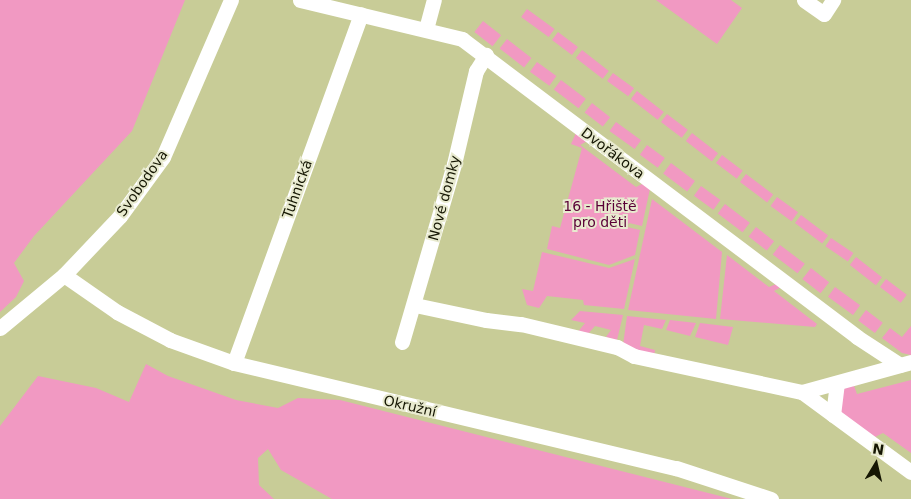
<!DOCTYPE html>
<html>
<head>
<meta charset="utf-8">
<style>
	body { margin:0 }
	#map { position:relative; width:911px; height:499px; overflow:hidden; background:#c8cc97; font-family:"DejaVu Sans",sans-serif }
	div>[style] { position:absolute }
	.green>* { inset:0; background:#f199c2; transform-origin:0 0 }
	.minor>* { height:15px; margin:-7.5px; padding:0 7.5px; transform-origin:7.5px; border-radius:7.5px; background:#fff }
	span { translate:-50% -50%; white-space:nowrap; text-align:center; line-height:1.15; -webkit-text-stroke:4px #e8eacf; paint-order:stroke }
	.street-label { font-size:14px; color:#151603 }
	.park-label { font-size:14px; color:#5a0037 }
	.north { position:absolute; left:851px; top:439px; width:50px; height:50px; -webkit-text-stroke:4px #e8eacf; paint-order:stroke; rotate:9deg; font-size:14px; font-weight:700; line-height:20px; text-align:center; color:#151603 }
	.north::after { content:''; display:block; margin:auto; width:18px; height:22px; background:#151603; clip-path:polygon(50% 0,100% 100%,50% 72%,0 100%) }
</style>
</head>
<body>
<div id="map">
	<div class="green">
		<div style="clip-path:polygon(0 0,185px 0,132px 131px,34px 236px,14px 263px,24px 281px,16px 297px,0 312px)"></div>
		<div style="clip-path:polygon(656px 0,731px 0,742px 8px,717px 44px)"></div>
		<div style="left:527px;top:9px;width:34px;height:10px;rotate:36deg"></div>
		<div style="left:483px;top:21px;width:23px;height:14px;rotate:38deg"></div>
		<div style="left:558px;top:32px;width:25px;height:10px;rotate:37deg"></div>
		<div style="left:507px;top:39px;width:31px;height:12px;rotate:38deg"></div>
		<div style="left:582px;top:50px;width:34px;height:10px;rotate:38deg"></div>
		<div style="left:537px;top:62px;width:24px;height:12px;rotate:36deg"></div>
		<div style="left:613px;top:73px;width:26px;height:10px;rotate:36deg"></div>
		<div style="left:561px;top:80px;width:31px;height:12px;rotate:37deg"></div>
		<div style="left:637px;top:91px;width:34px;height:10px;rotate:38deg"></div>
		<div style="left:592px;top:103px;width:23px;height:12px;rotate:38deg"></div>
		<div style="left:667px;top:114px;width:26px;height:10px;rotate:37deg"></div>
		<div style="left:616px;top:122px;width:31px;height:11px;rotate:36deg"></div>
		<div style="clip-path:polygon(576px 133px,591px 139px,580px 145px,636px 187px,646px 182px,651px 184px,642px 226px,629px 223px,627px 227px,640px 230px,635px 255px,609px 265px,547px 249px,552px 226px,560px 228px,582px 148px,571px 144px)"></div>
		<div style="left:692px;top:133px;width:33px;height:10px;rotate:38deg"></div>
		<div style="left:647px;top:145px;width:22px;height:12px;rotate:36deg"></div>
		<div style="left:722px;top:155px;width:26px;height:10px;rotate:37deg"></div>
		<div style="left:671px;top:163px;width:30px;height:13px;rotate:37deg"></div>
		<div style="left:746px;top:174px;width:34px;height:10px;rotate:37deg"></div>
		<div style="left:701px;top:186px;width:24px;height:12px;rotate:36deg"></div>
		<div style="left:777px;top:197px;width:26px;height:11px;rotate:36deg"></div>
		<div style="clip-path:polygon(652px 199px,722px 252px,716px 319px,628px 310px)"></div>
		<div style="left:725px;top:204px;width:31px;height:12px;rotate:37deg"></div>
		<div style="left:801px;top:215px;width:34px;height:10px;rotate:37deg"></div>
		<div style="left:756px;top:227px;width:23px;height:12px;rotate:38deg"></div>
		<div style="left:831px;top:238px;width:27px;height:10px;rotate:34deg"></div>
		<div style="left:780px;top:245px;width:31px;height:12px;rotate:37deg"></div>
		<div style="clip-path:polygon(542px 252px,609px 268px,635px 259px,624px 309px,584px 305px,583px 300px,547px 296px,539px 308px,527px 305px,522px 289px,533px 291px)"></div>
		<div style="clip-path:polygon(727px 255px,769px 287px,781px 282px,785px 285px,774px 291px,817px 324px,815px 327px,720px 319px)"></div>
		<div style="left:856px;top:257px;width:33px;height:10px;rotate:38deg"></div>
		<div style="left:811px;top:268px;width:23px;height:14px;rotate:38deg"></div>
		<div style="left:886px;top:279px;width:26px;height:10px;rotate:37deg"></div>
		<div style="left:835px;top:287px;width:31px;height:12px;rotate:36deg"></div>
		<div style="left:866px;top:310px;width:21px;height:13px;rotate:37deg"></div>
		<div style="clip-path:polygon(580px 311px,623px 315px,617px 340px,606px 337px,611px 330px,595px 326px,587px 335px,577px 333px,585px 323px,571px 320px)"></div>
		<div style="clip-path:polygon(627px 316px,666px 320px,662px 329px,644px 325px,640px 346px,655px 350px,654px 356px,623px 345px)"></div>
		<div style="clip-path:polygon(670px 320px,696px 323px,690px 336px,666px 330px)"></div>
		<div style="clip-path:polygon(700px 323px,733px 327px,728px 345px,695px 337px)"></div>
		<div style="clip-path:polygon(911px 326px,911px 355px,902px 353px,882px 338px,890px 328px,902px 337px)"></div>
		<div style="clip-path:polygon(146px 364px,168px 376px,236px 400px,278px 408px,298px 398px,340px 400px,732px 499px,332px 499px,281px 470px,268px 449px,258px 458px,259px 485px,274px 499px,0 499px,0 426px,38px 376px,96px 388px,129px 402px)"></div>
		<div style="clip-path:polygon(911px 380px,911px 453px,883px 433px,875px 437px,841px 416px,839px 399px,846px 385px,853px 383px,857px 394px)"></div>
	</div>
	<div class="minor">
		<div style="left:300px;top:0;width:167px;rotate:13.5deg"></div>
		<div style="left:462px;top:39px;width:495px;rotate:37deg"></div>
		<div style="left:857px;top:337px;width:51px;rotate:33.1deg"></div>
		<div style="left:804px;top:0;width:24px;rotate:35deg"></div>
		<div style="left:824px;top:14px;width:17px;rotate:-57deg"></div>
		<div style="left:426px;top:29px;width:30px;rotate:-75deg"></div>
		<div style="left:64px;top:275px;width:65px;rotate:34.9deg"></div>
		<div style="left:117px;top:312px;width:60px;rotate:27.8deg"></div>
		<div style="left:170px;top:340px;width:68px;rotate:19.8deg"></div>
		<div style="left:234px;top:363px;width:454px;rotate:13.4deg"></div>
		<div style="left:676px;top:468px;width:100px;rotate:18.1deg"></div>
		<div style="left:415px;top:305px;width:73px;rotate:11.9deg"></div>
		<div style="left:486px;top:320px;width:35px;rotate:7deg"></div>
		<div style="left:521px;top:324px;width:99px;rotate:13.5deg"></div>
		<div style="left:617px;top:347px;width:19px;rotate:28deg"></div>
		<div style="left:634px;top:356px;width:172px;rotate:12.1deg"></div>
		<div style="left:802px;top:392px;width:113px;rotate:-15.4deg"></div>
		<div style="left:0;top:328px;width:83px;rotate:-39.6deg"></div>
		<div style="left:64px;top:275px;width:81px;rotate:-46.5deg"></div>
		<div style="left:120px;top:216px;width:73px;rotate:-53.9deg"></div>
		<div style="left:163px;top:157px;width:171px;rotate:-66.6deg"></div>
		<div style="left:402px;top:342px;width:185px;rotate:-73.7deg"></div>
		<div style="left:454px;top:164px;width:96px;rotate:-76.7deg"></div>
		<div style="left:476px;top:71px;width:19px;rotate:-58deg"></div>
		<div style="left:234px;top:363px;width:371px;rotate:-70deg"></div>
		<div style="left:802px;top:392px;width:135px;rotate:36.3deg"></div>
		<div style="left:833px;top:415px;width:31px;rotate:-83deg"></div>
	</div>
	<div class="street-label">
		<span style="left:613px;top:153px;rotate:37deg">Dvořákova</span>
		<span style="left:142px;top:183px;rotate:-55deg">Svobodova</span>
		<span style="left:297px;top:189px;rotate:-70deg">Tuhnická</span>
		<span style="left:444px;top:198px;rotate:-75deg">Nové domky</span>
		<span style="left:410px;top:406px;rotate:13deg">Okružní</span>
	</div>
	<div class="park-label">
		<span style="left:600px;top:214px">16 - Hřiště<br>pro děti</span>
	</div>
	<div class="north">N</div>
</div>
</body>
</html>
